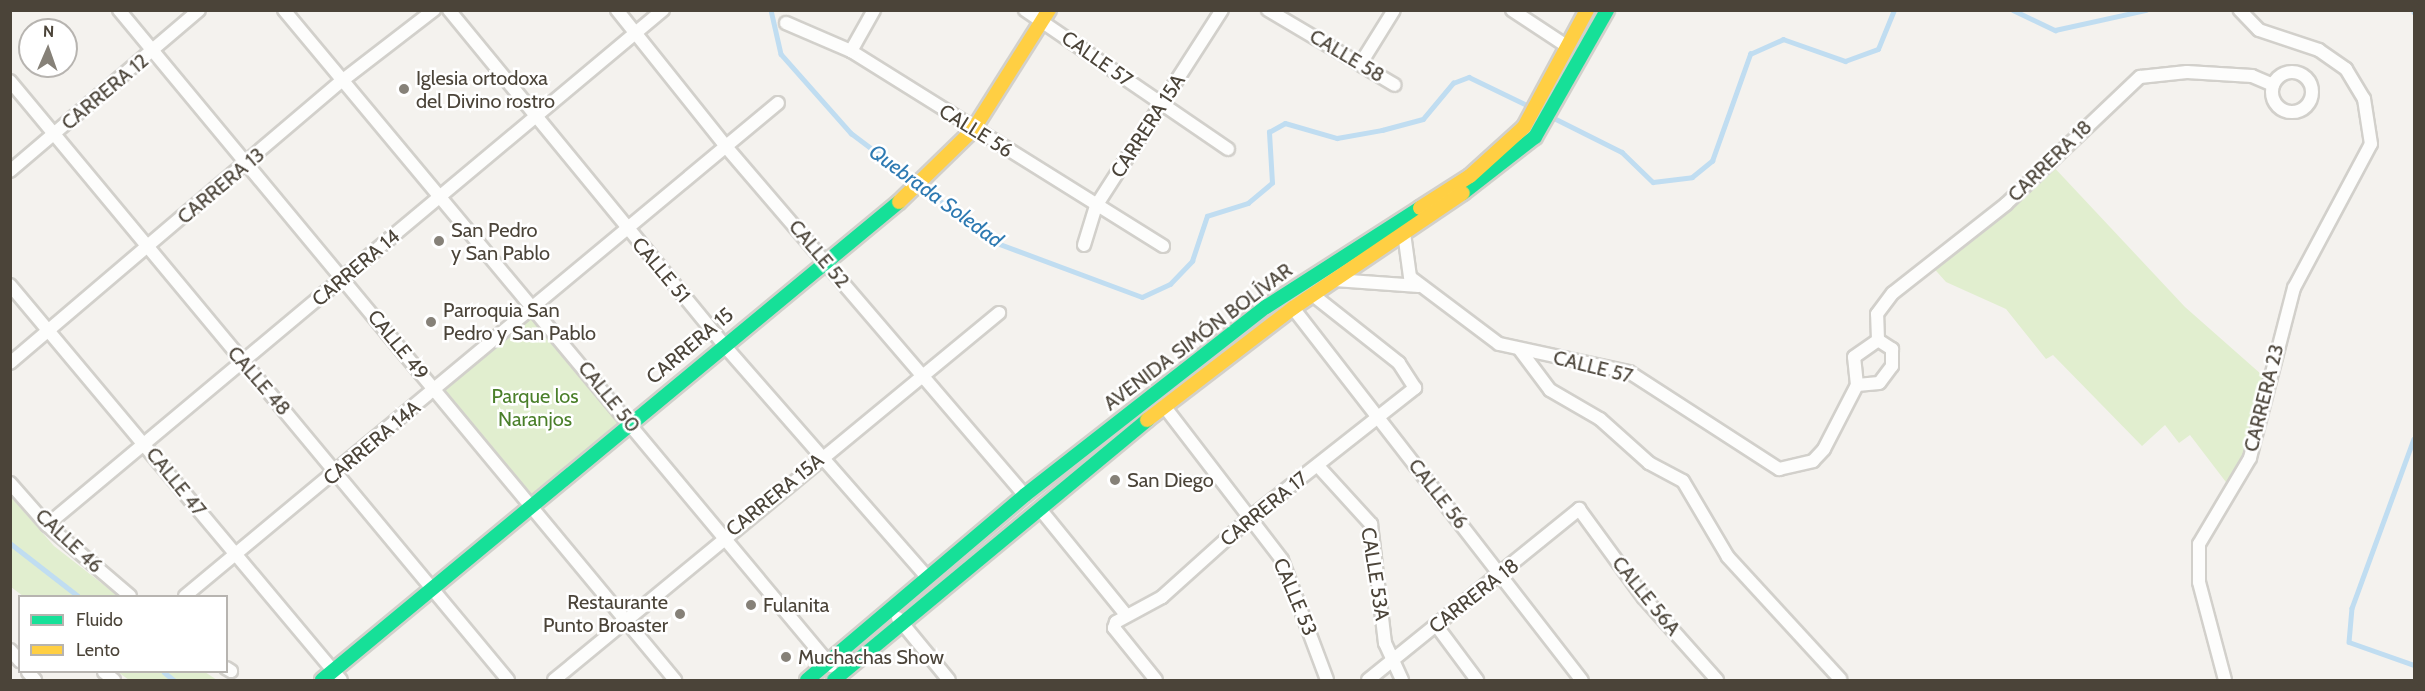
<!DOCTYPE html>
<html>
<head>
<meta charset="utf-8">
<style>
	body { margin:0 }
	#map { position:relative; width:2425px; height:691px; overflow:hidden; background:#f4f2ee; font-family:Cabin,sans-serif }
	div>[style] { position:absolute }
	.green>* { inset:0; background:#e1eecf; transform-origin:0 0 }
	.stream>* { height:4.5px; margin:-2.25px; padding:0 2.25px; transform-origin:2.25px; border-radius:2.25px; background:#c0ddf1 }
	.roads { filter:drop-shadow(2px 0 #d2d0cb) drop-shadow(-2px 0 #d2d0cb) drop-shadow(0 2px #d2d0cb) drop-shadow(0 -2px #d2d0cb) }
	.street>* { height:12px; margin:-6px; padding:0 6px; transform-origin:6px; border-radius:6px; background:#fdfdfc }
	.street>.ring { margin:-6px; padding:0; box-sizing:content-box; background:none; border:12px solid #fdfdfc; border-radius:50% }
	.fast>* { height:14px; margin:-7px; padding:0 7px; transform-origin:7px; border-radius:7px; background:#16e098 }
	.slow>* { height:14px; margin:-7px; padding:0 7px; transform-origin:7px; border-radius:7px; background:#ffcf43 }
	.dots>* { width:16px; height:16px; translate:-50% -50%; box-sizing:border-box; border:3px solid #fff; border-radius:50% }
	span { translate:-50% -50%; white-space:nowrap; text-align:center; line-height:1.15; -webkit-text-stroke:5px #fff; paint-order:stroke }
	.street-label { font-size:20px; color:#4b4439 }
	.poi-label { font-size:20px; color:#4b4439 }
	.left { translate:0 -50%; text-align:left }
	.right { translate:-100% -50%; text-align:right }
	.park-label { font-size:20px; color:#4a7f2a }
	.water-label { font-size:21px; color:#2e7ab2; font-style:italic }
	.frame { position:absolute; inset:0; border:12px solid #4b4439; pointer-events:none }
	.legend { position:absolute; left:18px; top:595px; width:210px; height:78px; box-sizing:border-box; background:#fff; border:2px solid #b7b4b0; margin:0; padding:8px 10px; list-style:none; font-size:18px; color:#4b4439 }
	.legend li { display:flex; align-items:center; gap:12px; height:30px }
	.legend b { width:30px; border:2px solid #b7b4b0 }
	.north { position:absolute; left:18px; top:18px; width:60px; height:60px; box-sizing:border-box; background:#fff; border:2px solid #b7b4b0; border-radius:50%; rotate:2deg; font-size:16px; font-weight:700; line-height:24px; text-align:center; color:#4b4439 }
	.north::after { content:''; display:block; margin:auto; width:21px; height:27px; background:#868178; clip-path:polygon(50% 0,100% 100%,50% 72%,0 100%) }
</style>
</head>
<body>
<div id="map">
	<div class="green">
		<div style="clip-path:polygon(2050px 163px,2185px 307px,2270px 382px,2260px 425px,2232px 490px,2190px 435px,2179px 443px,2165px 425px,2142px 446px,2053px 355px,2046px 359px,2006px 309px,1946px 282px,1930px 264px)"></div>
		<div style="left:535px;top:307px;width:149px;height:131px;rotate:51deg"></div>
		<div style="clip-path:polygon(11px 497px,54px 546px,118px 596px,23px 596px,11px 587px)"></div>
		<div style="clip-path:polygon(118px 672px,205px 672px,217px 680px,129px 680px)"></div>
	</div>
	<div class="stream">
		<div style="left:771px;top:10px;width:45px;rotate:77.2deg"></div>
		<div style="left:781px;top:54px;width:106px;rotate:48.5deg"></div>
		<div style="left:851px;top:133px;width:81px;rotate:37deg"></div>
		<div style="left:2013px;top:10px;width:47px;rotate:25.5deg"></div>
		<div style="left:2055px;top:30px;width:93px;rotate:-12.4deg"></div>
		<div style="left:2414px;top:10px;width:2px;rotate:90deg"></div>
		<div style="left:1554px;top:118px;width:76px;rotate:26.6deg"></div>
		<div style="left:1622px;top:152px;width:43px;rotate:44.1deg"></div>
		<div style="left:1653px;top:182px;width:39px;rotate:-7deg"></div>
		<div style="left:1692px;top:177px;width:26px;rotate:-39deg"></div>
		<div style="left:1712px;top:161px;width:114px;rotate:-70.4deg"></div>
		<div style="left:1750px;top:54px;width:36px;rotate:-24deg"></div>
		<div style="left:1783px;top:39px;width:66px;rotate:19.5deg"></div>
		<div style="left:1845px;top:61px;width:35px;rotate:-20deg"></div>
		<div style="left:1878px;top:49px;width:42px;rotate:-67.7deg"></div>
		<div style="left:923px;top:187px;width:85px;rotate:38.8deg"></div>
		<div style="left:989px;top:240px;width:163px;rotate:20.4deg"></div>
		<div style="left:1142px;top:297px;width:31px;rotate:-25deg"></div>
		<div style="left:1170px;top:284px;width:32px;rotate:-46deg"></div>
		<div style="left:1192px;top:261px;width:47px;rotate:-71.6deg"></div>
		<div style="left:1207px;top:216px;width:43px;rotate:-17.6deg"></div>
		<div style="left:1248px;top:203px;width:31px;rotate:-40deg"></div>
		<div style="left:1272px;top:183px;width:51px;rotate:-93.4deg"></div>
		<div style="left:1269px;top:132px;width:18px;rotate:-29deg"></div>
		<div style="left:1285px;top:123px;width:54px;rotate:16.1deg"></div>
		<div style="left:1337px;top:138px;width:46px;rotate:-10.1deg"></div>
		<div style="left:1382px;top:130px;width:42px;rotate:-15deg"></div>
		<div style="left:1423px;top:119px;width:47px;rotate:-50.2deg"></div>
		<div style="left:1453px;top:83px;width:17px;rotate:-21deg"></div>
		<div style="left:1469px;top:77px;width:69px;rotate:25.8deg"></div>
		<div style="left:2414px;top:439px;width:180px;rotate:110.1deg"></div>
		<div style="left:2352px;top:608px;width:34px;rotate:95deg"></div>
		<div style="left:2349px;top:642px;width:69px;rotate:19.5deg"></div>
		<div style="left:10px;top:543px;width:86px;rotate:37.9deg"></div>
		<div style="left:164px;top:672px;width:13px;rotate:39deg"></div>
	</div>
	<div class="roads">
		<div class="street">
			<div style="left:119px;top:10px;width:871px;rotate:50.31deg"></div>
			<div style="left:284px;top:10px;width:854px;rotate:50.18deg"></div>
			<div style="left:449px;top:10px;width:432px;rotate:50.6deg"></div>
			<div style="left:723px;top:344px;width:310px;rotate:48.8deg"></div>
			<div style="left:617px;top:10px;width:178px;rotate:51.4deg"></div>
			<div style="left:728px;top:149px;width:456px;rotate:49.4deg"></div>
			<div style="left:1025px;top:10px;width:246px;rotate:34.4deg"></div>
			<div style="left:1268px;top:10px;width:147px;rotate:30.6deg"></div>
			<div style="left:1512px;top:10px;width:64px;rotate:33.4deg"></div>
			<div style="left:786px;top:23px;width:71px;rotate:23.3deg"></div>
			<div style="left:851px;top:51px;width:368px;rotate:32deg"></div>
			<div style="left:851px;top:51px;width:47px;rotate:-60.7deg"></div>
			<div style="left:1361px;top:63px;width:62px;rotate:-58.1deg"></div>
			<div class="ring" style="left:2272px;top:72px;width:28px;height:28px"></div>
			<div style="left:10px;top:81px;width:779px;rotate:50.26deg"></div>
			<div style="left:10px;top:171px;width:248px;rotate:-40.4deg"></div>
			<div style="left:1404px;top:233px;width:44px;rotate:82.2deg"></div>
			<div style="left:1410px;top:277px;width:111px;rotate:37deg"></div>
			<div style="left:1499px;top:344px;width:133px;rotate:12.2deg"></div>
			<div style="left:1629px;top:372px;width:179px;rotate:32.9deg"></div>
			<div style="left:1779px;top:469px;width:35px;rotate:-13deg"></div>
			<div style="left:1813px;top:461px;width:16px;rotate:-47deg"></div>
			<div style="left:1824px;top:449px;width:72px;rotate:-62.7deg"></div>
			<div style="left:1084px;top:245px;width:41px;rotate:-72.9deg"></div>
			<div style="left:1096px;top:206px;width:233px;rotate:-57.3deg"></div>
			<div style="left:1335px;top:280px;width:84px;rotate:4.1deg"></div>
			<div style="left:10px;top:285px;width:515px;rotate:50.04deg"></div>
			<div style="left:1293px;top:308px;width:471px;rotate:52.2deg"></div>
			<div style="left:1878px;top:340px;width:26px;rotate:-92deg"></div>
			<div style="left:1877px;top:314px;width:26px;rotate:-53deg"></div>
			<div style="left:1893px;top:293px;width:144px;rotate:-38.2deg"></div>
			<div style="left:2006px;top:204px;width:185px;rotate:-43.5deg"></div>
			<div style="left:2140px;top:77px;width:47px;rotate:-6.1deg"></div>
			<div style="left:2187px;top:72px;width:65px;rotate:3.5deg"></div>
			<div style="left:2252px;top:76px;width:23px;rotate:23deg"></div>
			<div style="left:1878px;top:340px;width:17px;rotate:33deg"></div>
			<div style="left:1892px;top:349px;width:17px;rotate:90deg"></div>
			<div style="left:1892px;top:366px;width:21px;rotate:127deg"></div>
			<div style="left:1879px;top:383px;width:22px;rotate:175deg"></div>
			<div style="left:1857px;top:385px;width:28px;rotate:-96deg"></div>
			<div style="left:1854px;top:357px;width:29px;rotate:-35deg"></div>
			<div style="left:1520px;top:350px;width:50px;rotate:53.1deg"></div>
			<div style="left:1550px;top:390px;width:58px;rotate:30.1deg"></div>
			<div style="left:1600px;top:419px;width:66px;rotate:41.9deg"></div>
			<div style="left:1649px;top:463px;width:38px;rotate:28deg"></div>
			<div style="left:1683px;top:481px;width:88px;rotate:59.4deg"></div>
			<div style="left:1728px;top:557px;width:166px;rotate:47.4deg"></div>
			<div style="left:10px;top:363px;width:437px;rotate:-40.4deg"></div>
			<div style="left:343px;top:80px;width:115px;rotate:-37.6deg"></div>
			<div style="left:1164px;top:406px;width:194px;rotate:52.5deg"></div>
			<div style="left:1282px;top:560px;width:128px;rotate:69.4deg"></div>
			<div style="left:1318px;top:466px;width:79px;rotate:47.6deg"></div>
			<div style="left:1371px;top:524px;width:120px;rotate:83.3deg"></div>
			<div style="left:1385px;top:643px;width:41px;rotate:65.3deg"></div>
			<div style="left:10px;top:483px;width:56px;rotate:48.6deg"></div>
			<div style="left:47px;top:525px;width:109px;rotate:40.5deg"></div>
			<div style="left:1040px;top:509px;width:136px;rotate:50.9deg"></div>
			<div style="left:47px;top:525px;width:803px;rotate:-39.9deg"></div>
			<div style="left:185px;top:596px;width:771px;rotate:-39.74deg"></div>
			<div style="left:898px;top:618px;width:80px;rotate:50.6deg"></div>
			<div style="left:1436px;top:625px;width:69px;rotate:53.3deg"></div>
			<div style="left:10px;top:650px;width:15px;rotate:48deg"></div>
			<div style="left:226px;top:668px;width:6px;rotate:31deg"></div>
			<div style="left:28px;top:672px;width:11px;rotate:49deg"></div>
			<div style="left:104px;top:672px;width:13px;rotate:39deg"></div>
			<div style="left:554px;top:680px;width:577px;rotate:-39.51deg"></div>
			<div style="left:1156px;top:680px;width:67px;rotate:-128.9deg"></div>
			<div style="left:1114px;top:628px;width:6px;rotate:-72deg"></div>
			<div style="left:1116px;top:622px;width:52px;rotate:-28.5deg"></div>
			<div style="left:1162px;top:597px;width:120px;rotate:-42deg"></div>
			<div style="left:1251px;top:517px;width:209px;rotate:-38.2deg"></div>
			<div style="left:1415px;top:388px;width:30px;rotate:-123deg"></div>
			<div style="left:1399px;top:363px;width:110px;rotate:-141.7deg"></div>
			<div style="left:1368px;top:680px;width:272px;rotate:-39deg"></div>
			<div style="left:1579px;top:509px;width:110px;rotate:53.9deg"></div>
			<div style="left:1644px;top:598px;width:110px;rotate:48.3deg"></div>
			<div style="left:2225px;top:680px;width:101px;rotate:-104.9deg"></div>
			<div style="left:2199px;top:582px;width:38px;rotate:-90deg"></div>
			<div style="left:2199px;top:544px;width:100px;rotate:-59.3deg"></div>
			<div style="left:2250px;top:458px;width:176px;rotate:-75.5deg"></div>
			<div style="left:2294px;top:288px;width:163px;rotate:-61.9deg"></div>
			<div style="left:2371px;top:144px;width:46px;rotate:-98.8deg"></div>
			<div style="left:2364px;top:99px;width:35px;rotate:-121deg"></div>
			<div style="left:2346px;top:69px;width:33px;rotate:-145deg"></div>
			<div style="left:2319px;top:50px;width:63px;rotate:-161.6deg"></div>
			<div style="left:2259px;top:30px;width:28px;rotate:-134deg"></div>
		</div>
		<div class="fast">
			<div style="left:1463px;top:193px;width:91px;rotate:-37.9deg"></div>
			<div style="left:1535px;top:137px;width:146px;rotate:-60.4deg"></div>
			<div style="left:322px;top:680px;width:749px;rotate:-39.64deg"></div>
			<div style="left:807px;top:680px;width:286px;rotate:-40.3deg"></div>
			<div style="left:1025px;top:495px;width:306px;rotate:-38deg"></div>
			<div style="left:1266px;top:307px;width:183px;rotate:-32.7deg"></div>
			<div style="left:834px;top:680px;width:407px;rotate:-39.7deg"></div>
		</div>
		<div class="slow">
			<div style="left:899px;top:202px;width:103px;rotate:-44.2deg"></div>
			<div style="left:973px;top:130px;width:142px;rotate:-57.7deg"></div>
			<div style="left:1420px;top:208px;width:59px;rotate:-32.6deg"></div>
			<div style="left:1470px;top:176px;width:73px;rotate:-42.2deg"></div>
			<div style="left:1524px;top:127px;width:133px;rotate:-61.7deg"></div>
			<div style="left:1147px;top:420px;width:184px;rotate:-37.5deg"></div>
			<div style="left:1293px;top:308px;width:205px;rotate:-34.1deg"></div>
		</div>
	</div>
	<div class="dots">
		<div style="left:404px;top:89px;background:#868178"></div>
		<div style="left:439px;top:241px;background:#868178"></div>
		<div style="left:431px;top:322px;background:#868178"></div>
		<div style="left:1115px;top:480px;background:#868178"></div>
		<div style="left:751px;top:605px;background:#868178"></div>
		<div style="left:680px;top:614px;background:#868178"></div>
		<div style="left:786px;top:657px;background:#868178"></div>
	</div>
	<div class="street-label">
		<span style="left:1347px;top:56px;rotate:31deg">CALLE 58</span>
		<span style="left:1097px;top:59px;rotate:35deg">CALLE 57</span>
		<span style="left:105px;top:92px;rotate:-40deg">CARRERA 12</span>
		<span style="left:1148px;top:126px;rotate:-57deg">CARRERA 15A</span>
		<span style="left:976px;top:131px;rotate:32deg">CALLE 56</span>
		<span style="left:2050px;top:161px;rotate:-44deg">CARRERA 18</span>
		<span style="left:221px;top:186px;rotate:-40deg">CARRERA 13</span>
		<span style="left:819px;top:254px;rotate:50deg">CALLE 52</span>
		<span style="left:356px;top:268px;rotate:-40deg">CARRERA 14</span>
		<span style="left:661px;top:270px;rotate:50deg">CALLE 51</span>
		<span style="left:1198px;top:337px;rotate:-37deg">AVENIDA SIMÓN BOLÍVAR</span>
		<span style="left:398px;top:345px;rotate:51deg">CALLE 49</span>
		<span style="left:690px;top:346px;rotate:-40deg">CARRERA 15</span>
		<span style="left:1593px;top:367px;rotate:14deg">CALLE 57</span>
		<span style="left:259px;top:381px;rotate:49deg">CALLE 48</span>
		<span style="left:609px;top:397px;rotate:51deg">CALLE 50</span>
		<span style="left:2264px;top:398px;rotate:-76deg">CARRERA 23</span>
		<span style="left:372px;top:443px;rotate:-40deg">CARRERA 14A</span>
		<span style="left:176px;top:482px;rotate:51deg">CALLE 47</span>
		<span style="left:1438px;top:494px;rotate:52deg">CALLE 56</span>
		<span style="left:775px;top:495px;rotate:-39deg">CARRERA 15A</span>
		<span style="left:1264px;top:509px;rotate:-39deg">CARRERA 17</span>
		<span style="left:69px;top:541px;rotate:43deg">CALLE 46</span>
		<span style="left:1375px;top:574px;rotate:81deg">CALLE 53A</span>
		<span style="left:1474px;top:596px;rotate:-38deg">CARRERA 18</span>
		<span style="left:1646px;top:596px;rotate:51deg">CALLE 56A</span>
		<span style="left:1295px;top:597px;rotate:67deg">CALLE 53</span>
	</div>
	<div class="poi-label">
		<span class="left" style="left:416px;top:90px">Iglesia ortodoxa<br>del Divino rostro</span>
		<span class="left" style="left:451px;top:242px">San Pedro<br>y San Pablo</span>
		<span class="left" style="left:443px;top:322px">Parroquia San<br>Pedro y San Pablo</span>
		<span class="left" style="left:1127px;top:480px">San Diego</span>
		<span class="right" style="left:668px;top:614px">Restaurante<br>Punto Broaster</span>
		<span class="left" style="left:763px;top:605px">Fulanita</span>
		<span class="left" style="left:798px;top:657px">Muchachas Show</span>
	</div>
	<div class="park-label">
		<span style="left:535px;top:408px">Parque los<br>Naranjos</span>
	</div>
	<div class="water-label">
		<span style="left:936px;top:196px;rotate:36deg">Quebrada Soledad</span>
	</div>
	<div class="frame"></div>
	<ul class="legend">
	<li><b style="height:8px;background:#16e098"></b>Fluido</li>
	<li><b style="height:8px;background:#ffcf43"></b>Lento</li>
	</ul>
	<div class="north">N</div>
</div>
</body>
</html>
